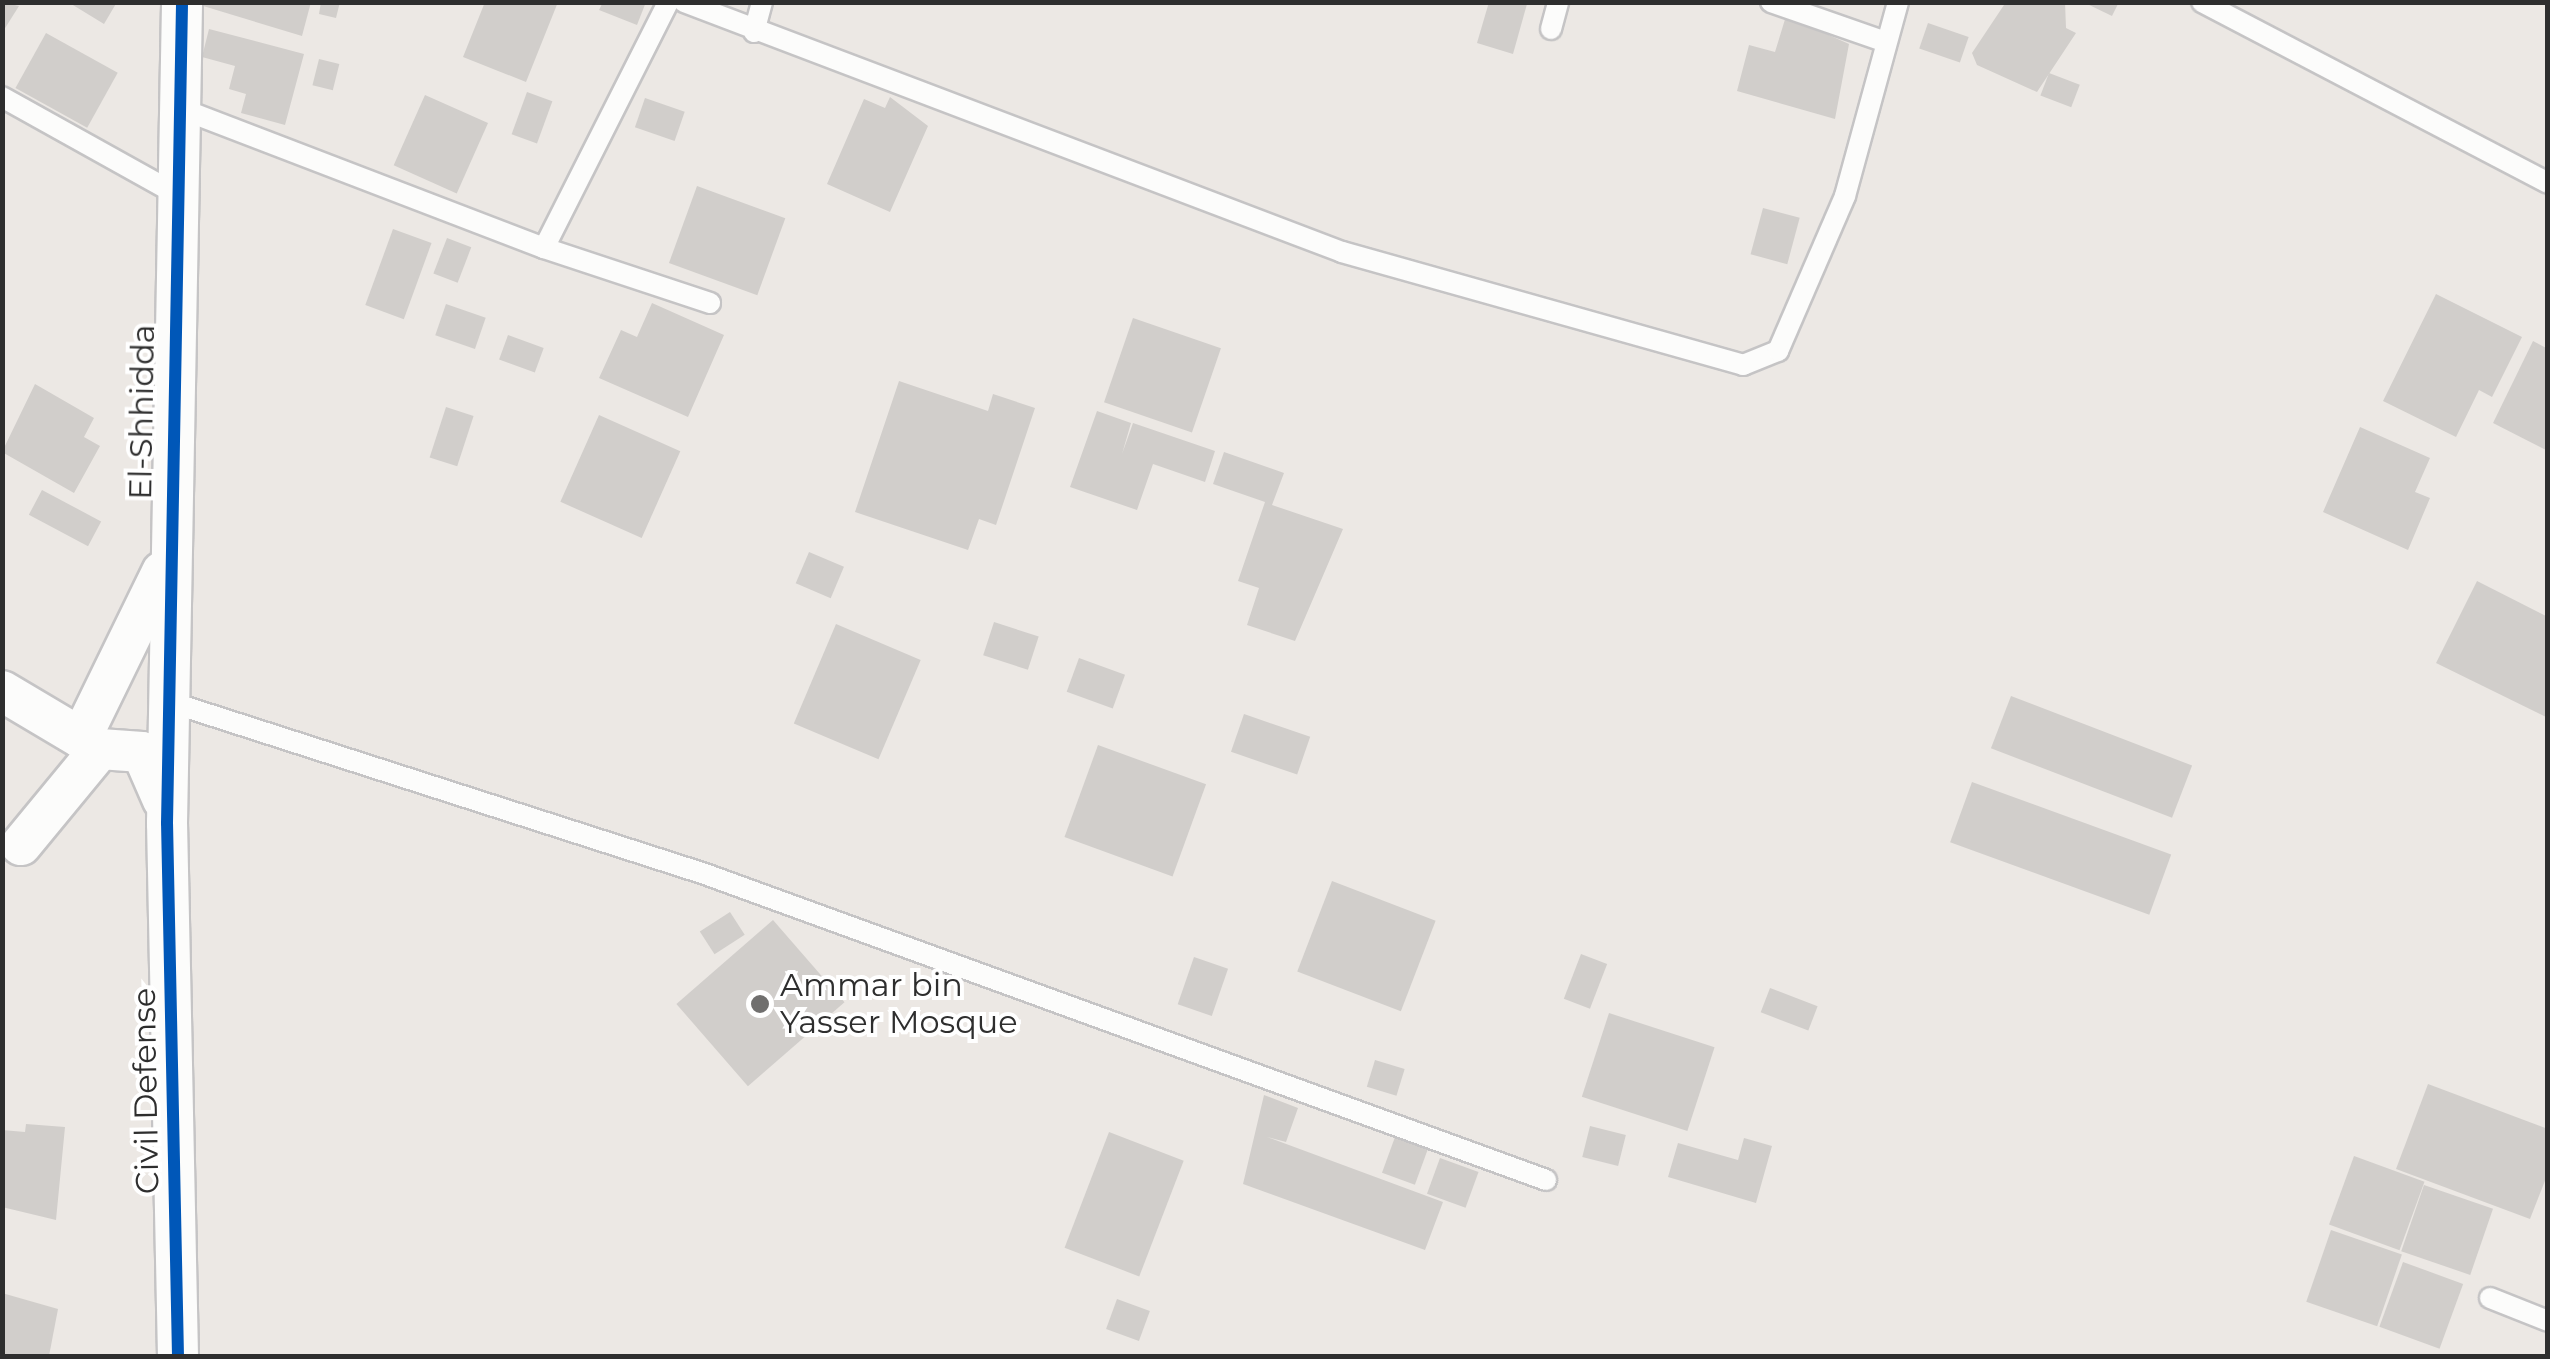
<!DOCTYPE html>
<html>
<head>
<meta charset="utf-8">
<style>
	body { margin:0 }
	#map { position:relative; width:2550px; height:1359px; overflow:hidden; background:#ece8e4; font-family:Montserrat,sans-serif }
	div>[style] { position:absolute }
	.building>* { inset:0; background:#d1cecb; transform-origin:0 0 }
	.roads { filter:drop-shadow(2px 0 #c5c4c5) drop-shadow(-2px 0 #c5c4c5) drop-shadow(0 2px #c5c4c5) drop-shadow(0 -2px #c5c4c5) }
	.lane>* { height:20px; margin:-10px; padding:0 10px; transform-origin:10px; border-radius:10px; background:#fcfcfb }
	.street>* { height:40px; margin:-20px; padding:0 20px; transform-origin:20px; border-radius:20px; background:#fcfcfb }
	.cycleway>* { height:12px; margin:-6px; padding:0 6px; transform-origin:6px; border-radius:6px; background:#0057b8 }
	.dots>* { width:28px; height:28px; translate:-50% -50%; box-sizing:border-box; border:5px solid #fff; border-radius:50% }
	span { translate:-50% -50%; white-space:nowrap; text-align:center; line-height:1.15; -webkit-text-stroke:8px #fff; paint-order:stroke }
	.street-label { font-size:32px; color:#2e2e2e }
	.poi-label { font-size:32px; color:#2e2e2e }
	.left { translate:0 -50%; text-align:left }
	.frame { position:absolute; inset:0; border:5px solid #2e2e2e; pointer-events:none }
</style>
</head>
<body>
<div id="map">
	<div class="building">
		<div style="clip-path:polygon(2px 2px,19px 6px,2px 33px)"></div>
		<div style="clip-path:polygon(68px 2px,117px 2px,104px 24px)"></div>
		<div style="clip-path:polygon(190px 2px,311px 2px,302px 36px)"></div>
		<div style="clip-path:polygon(321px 2px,340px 2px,336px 18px,319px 14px)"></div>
		<div style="clip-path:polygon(485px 2px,558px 2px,526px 82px,463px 57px)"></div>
		<div style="clip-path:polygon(603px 2px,646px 2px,637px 25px,599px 10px)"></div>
		<div style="clip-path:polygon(1489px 2px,1527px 4px,1513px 54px,1477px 43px)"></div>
		<div style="clip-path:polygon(2006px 2px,2065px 2px,2066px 28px,2076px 33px,2037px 92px,1977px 65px,1972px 53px)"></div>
		<div style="clip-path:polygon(2083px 2px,2119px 2px,2112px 16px)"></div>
		<div style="clip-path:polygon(1786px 16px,1849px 44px,1835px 119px,1737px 91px,1749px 45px,1775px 52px)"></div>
		<div style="left:1928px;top:23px;width:43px;height:27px;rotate:19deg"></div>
		<div style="clip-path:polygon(209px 29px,304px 54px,285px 125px,241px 113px,246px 94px,229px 89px,235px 66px,202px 57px)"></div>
		<div style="left:46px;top:33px;width:82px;height:63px;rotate:29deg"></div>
		<div style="left:319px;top:59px;width:21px;height:27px;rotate:14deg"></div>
		<div style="left:2049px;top:73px;width:33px;height:24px;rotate:21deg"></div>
		<div style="left:527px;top:92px;width:27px;height:45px;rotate:20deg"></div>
		<div style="left:425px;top:95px;width:69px;height:77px;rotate:24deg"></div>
		<div style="clip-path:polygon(890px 97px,928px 126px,890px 212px,827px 184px,864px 99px,885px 108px)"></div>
		<div style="left:645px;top:98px;width:42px;height:31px;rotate:19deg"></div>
		<div style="left:697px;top:186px;width:94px;height:82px;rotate:20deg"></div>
		<div style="left:1763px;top:208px;width:38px;height:48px;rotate:15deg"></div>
		<div style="left:393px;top:229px;width:41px;height:81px;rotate:20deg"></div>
		<div style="left:447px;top:238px;width:26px;height:38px;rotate:21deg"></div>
		<div style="clip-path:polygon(2436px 294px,2522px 337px,2492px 397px,2479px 390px,2456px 437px,2383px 401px)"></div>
		<div style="clip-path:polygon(652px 303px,724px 335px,688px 417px,599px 378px,621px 330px,637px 337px)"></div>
		<div style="left:446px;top:304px;width:42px;height:33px;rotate:19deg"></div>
		<div style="left:1133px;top:318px;width:93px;height:89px;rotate:19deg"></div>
		<div style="left:508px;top:335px;width:38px;height:26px;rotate:20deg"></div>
		<div style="clip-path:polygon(2533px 341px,2548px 349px,2548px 451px,2493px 423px)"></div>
		<div style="clip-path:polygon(899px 381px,988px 411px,993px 394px,1035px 408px,996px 525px,979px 519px,968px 550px,855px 512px)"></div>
		<div style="clip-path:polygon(35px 384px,94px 418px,84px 437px,100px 446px,74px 493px,2px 452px)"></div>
		<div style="left:446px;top:407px;width:29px;height:53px;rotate:18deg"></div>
		<div style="clip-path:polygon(1097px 411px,1131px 423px,1122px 454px,1133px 423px,1215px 451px,1205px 482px,1153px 464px,1137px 510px,1070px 487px)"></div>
		<div style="left:599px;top:415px;width:89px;height:95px;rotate:24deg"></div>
		<div style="clip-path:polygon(2360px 427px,2430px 458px,2415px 492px,2430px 498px,2408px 550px,2323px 512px)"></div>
		<div style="clip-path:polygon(1224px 452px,1284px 473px,1272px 505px,1343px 529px,1295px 641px,1247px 625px,1259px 588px,1238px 581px,1265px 502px,1213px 484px)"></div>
		<div style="left:42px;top:490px;width:67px;height:28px;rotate:28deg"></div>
		<div style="left:809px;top:552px;width:38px;height:34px;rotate:23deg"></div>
		<div style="clip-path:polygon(2477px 581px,2548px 617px,2546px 717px,2436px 663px)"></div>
		<div style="left:994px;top:622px;width:47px;height:35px;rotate:18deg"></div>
		<div style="left:836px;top:624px;width:92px;height:108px;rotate:23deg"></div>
		<div style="left:1079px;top:658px;width:49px;height:36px;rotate:20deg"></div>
		<div style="left:2011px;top:696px;width:194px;height:56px;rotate:21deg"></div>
		<div style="left:1244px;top:714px;width:70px;height:40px;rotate:19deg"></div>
		<div style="left:1098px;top:745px;width:115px;height:98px;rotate:20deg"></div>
		<div style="left:1972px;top:782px;width:212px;height:64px;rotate:20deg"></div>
		<div style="left:1332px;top:881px;width:111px;height:97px;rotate:21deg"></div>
		<div style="left:730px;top:912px;width:27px;height:36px;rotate:57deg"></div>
		<div style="left:773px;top:920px;width:109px;height:128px;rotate:49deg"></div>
		<div style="left:1581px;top:954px;width:28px;height:48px;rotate:21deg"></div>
		<div style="left:1194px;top:957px;width:36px;height:50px;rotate:19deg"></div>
		<div style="left:1770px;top:988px;width:51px;height:26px;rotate:21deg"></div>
		<div style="left:1609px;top:1013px;width:111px;height:88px;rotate:18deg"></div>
		<div style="left:1375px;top:1060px;width:31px;height:28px;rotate:17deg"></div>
		<div style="clip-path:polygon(2428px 1084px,2548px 1129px,2548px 1173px,2530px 1219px,2396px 1169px)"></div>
		<div style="clip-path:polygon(1264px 1095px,1298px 1108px,1286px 1142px,1267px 1137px,1443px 1202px,1425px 1250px,1243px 1184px)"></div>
		<div style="clip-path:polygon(26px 1124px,65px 1127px,56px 1220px,2px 1207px,2px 1130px,25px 1132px)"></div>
		<div style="left:1590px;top:1126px;width:37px;height:32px;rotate:14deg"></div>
		<div style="left:1109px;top:1132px;width:80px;height:124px;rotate:21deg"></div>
		<div style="left:1395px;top:1137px;width:35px;height:38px;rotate:20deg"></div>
		<div style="clip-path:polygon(1744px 1138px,1772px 1146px,1756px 1203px,1668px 1177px,1678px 1143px,1738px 1160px)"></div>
		<div style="left:2354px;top:1156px;width:75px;height:73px;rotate:20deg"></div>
		<div style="left:1440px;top:1158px;width:41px;height:38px;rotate:20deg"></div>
		<div style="left:2424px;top:1185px;width:73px;height:70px;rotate:19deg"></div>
		<div style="left:2331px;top:1230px;width:75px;height:76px;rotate:19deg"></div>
		<div style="left:2403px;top:1262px;width:64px;height:69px;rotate:20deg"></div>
		<div style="clip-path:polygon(2px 1293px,58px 1309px,49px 1356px,2px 1356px)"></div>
		<div style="left:1117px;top:1299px;width:35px;height:32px;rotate:20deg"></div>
	</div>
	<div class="roads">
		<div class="lane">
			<div style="left:684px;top:2px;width:704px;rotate:20.8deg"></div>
			<div style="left:1342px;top:252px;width:417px;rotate:15.7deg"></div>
			<div style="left:1743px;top:365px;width:38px;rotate:-22deg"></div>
			<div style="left:1778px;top:351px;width:169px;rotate:-66.6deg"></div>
			<div style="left:1845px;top:196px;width:201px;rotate:-74.7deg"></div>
			<div style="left:1771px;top:2px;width:122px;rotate:19.2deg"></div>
			<div style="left:2202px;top:2px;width:390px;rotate:27.6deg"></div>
			<div style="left:1551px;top:29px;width:28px;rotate:-75deg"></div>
			<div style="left:754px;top:32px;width:31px;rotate:-75deg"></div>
			<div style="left:2px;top:97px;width:196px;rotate:29.1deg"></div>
			<div style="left:179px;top:108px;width:391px;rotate:21deg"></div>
			<div style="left:544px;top:248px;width:275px;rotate:-63.2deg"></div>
			<div style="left:544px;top:248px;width:175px;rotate:18.3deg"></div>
			<div style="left:170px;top:702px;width:562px;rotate:17.82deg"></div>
			<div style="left:705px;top:874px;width:895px;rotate:19.99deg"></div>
			<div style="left:2490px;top:1298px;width:62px;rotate:21.6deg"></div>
		</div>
		<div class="street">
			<div style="left:2px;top:691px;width:92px;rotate:30.7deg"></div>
			<div style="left:81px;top:738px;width:185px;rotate:-64deg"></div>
			<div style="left:21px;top:845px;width:124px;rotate:-50.5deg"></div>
			<div style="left:100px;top:749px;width:42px;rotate:4.1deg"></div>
			<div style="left:142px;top:752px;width:52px;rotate:66.4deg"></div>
			<div style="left:178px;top:1356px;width:533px;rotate:-91.18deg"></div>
			<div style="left:167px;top:823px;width:821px;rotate:-88.95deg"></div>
		</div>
	</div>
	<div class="cycleway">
		<div style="left:178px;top:1356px;width:533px;rotate:-91.18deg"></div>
		<div style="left:167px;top:823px;width:821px;rotate:-88.95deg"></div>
	</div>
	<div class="dots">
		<div style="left:760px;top:1004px;background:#706f6e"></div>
	</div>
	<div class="street-label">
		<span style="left:142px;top:412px;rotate:-89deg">El-Shhidda</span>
		<span style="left:146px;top:1091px;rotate:-91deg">Civil Defense</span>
	</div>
	<div class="poi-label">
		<span class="left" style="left:780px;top:1004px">Ammar bin<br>Yasser Mosque</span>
	</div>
	<div class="frame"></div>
</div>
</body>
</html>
